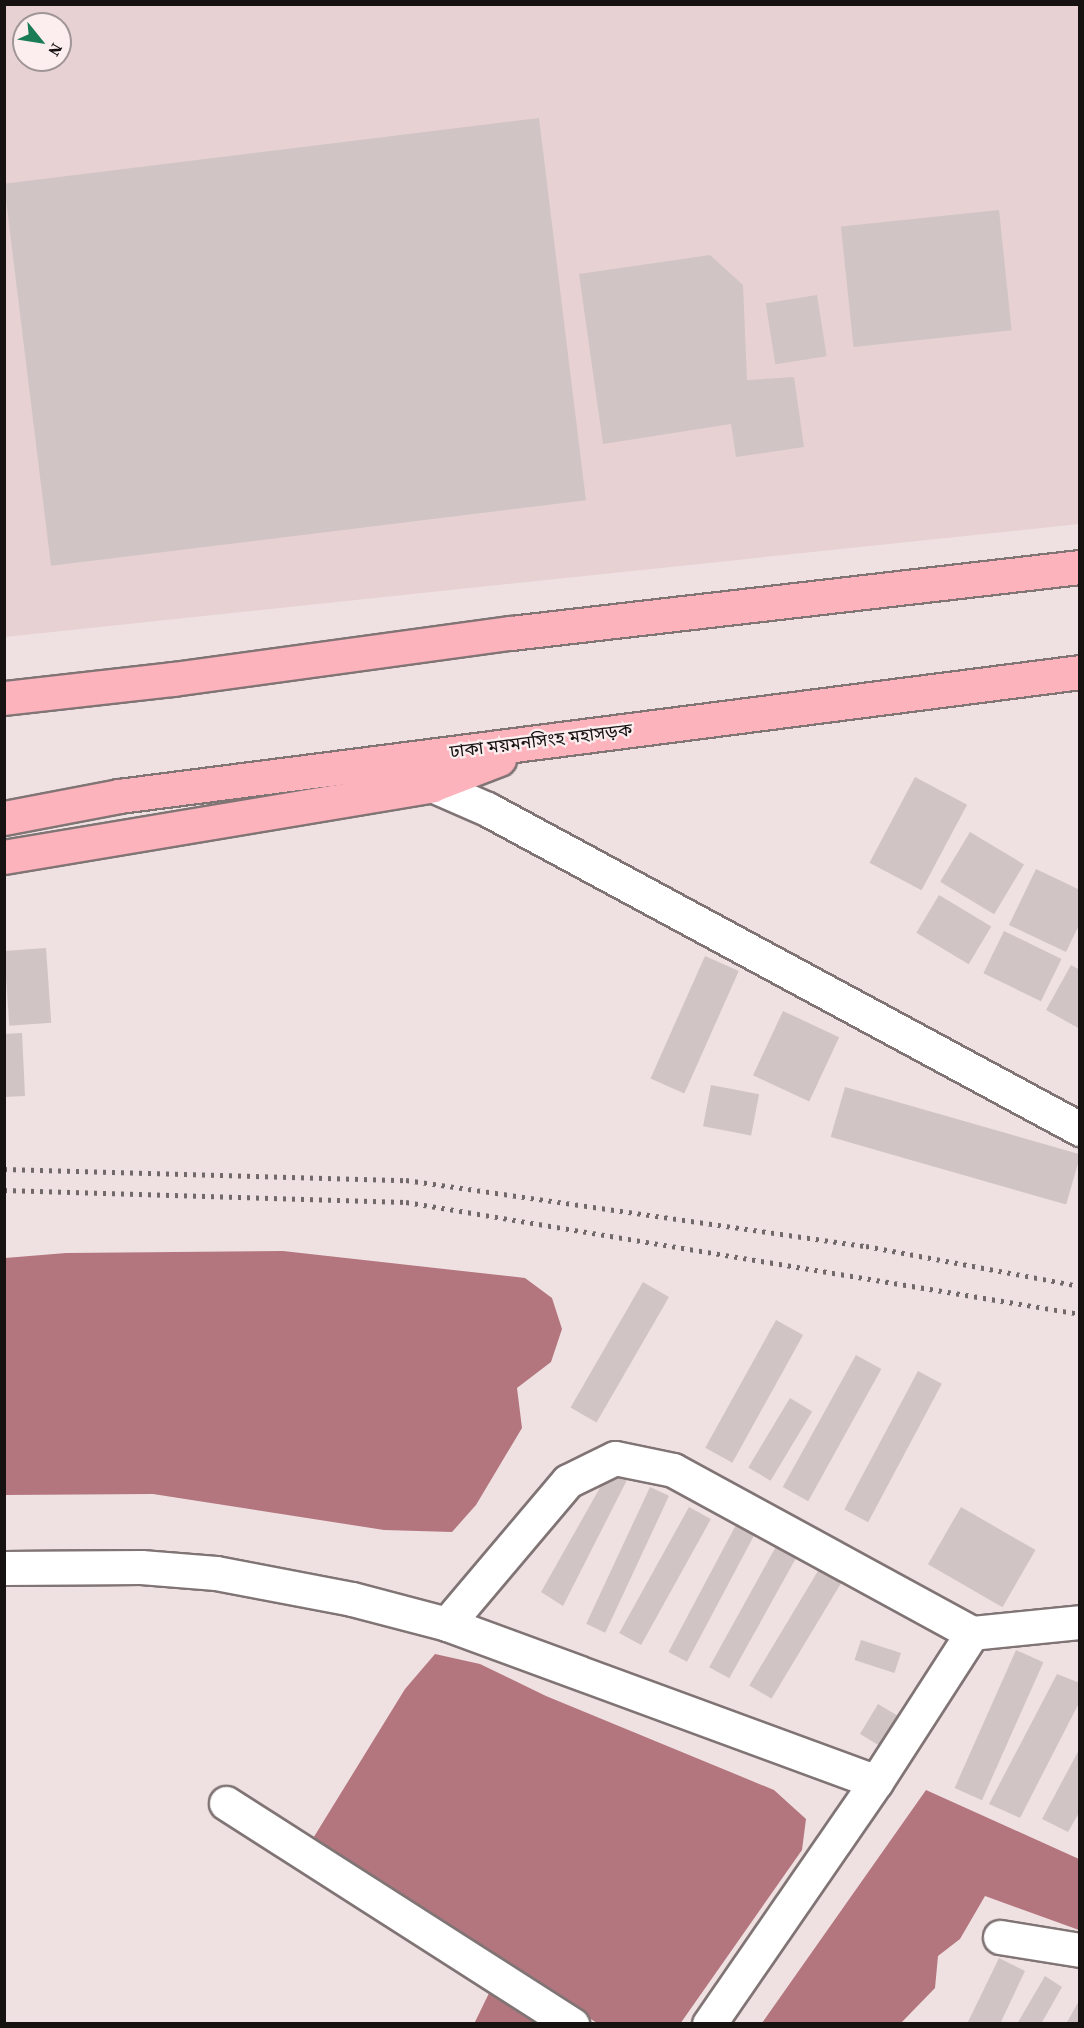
<!DOCTYPE html>
<html>
<head>
<meta charset="utf-8">
<style>
	body { margin:0 }
	#map { position:relative; width:1084px; height:2028px; overflow:hidden; background:#efe1e2; font-family:"Source Serif 4","Noto Sans Bengali",serif }
	div>[style] { position:absolute }
	.built>* { inset:0; background:#e7d1d3 }
	.water>* { inset:0; background:#b4767e }
	.building>* { inset:0; background:#d1c4c5; transform-origin:0 0 }
	.roads { filter:drop-shadow(2px 0 #807475) drop-shadow(-2px 0 #807475) drop-shadow(0 2px #807475) drop-shadow(0 -2px #807475) }
	.minor>* { height:33px; margin:-16.5px; padding:0 16.5px; transform-origin:16.5px; border-radius:16.5px; background:#fff }
	.highway>* { height:33px; margin:-16.5px; padding:0 16.5px; transform-origin:16.5px; border-radius:16.5px; background:#fcb3bc }
	.rail>* { height:4.5px; margin-top:-2.25px; transform-origin:0; background:repeating-linear-gradient(90deg,#706869 0 3px,transparent 0 9px) }
	span { translate:-50% -50%; white-space:nowrap; text-align:center; line-height:1.15; -webkit-text-stroke:4.5px #fceeef; paint-order:stroke }
	.street-label { font-size:18px; color:#161212 }
	.frame { position:absolute; inset:0; border:6px solid #161212; pointer-events:none }
	.north { position:absolute; left:12px; top:12px; width:60px; height:60px; box-sizing:border-box; background:#fceeef; border:2px solid #a09697; border-radius:50%; rotate:120deg; font-size:16px; font-weight:700; line-height:24px; text-align:center; color:#161212 }
	.north::after { content:''; display:block; margin:auto; width:21px; height:27px; background:#1a7c55; clip-path:polygon(50% 0,100% 100%,50% 72%,0 100%) }
</style>
</head>
<body>
<div id="map">
	<div class="built">
		<div style="clip-path:polygon(evenodd,4px 5px,1079px 5px,1079px 524px,5px 637px,4px 5px,24px 24px,60px 24px,60px 60px,24px 60px,24px 24px)"></div>
	</div>
	<div class="water">
		<div style="clip-path:polygon(283px 1251px,525px 1278px,552px 1298px,562px 1329px,551px 1362px,517px 1388px,522px 1428px,476px 1505px,452px 1532px,384px 1530px,153px 1494px,5px 1495px,5px 1258px,66px 1253px)"></div>
		<div style="clip-path:polygon(435px 1654px,480px 1664px,546px 1696px,774px 1790px,806px 1819px,802px 1850px,680px 2024px,597px 2023px,312px 1840px,405px 1689px)"></div>
		<div style="clip-path:polygon(926px 1790px,1079px 1859px,1079px 1930px,985px 1896px,960px 1939px,938px 1956px,935px 1988px,901px 2023px,762px 2023px)"></div>
		<div style="clip-path:polygon(492px 1987px,549px 2024px,474px 2024px)"></div>
	</div>
	<div class="building">
		<div style="left:539px;top:118px;width:385px;height:539px;rotate:83deg"></div>
		<div style="left:999px;top:210px;width:121px;height:159px;rotate:84deg"></div>
		<div style="clip-path:polygon(710px 255px,743px 285px,747px 380px,794px 377px,804px 447px,736px 457px,731px 424px,603px 444px,579px 274px)"></div>
		<div style="left:817px;top:295px;width:62px;height:52px;rotate:81deg"></div>
		<div style="left:915px;top:777px;width:59px;height:97px;rotate:28deg"></div>
		<div style="left:970px;top:832px;width:63px;height:58px;rotate:31deg"></div>
		<div style="clip-path:polygon(1036px 869px,1080px 890px,1080px 923px,1066px 952px,1009px 925px)"></div>
		<div style="left:939px;top:895px;width:61px;height:44px;rotate:31deg"></div>
		<div style="left:1004px;top:931px;width:64px;height:47px;rotate:26deg"></div>
		<div style="left:46px;top:948px;width:75px;height:42px;rotate:86deg"></div>
		<div style="left:705px;top:956px;width:37px;height:134px;rotate:24deg"></div>
		<div style="clip-path:polygon(1071px 965px,1080px 970px,1080px 1029px,1046px 1010px)"></div>
		<div style="left:783px;top:1011px;width:62px;height:71px;rotate:25deg"></div>
		<div style="clip-path:polygon(22px 1033px,25px 1096px,4px 1097px,4px 1034px)"></div>
		<div style="left:711px;top:1085px;width:49px;height:42px;rotate:11deg"></div>
		<div style="left:845px;top:1087px;width:245px;height:52px;rotate:16deg"></div>
		<div style="left:643px;top:1282px;width:30px;height:145px;rotate:30deg"></div>
		<div style="left:776px;top:1320px;width:31px;height:146px;rotate:29deg"></div>
		<div style="left:856px;top:1355px;width:29px;height:151px;rotate:29deg"></div>
		<div style="left:918px;top:1371px;width:27px;height:157px;rotate:28deg"></div>
		<div style="left:790px;top:1398px;width:26px;height:81px;rotate:31deg"></div>
		<div style="clip-path:polygon(610px 1470px,627px 1480px,563px 1606px,541px 1592px)"></div>
		<div style="left:650px;top:1487px;width:21px;height:151px;rotate:25deg"></div>
		<div style="left:689px;top:1507px;width:25px;height:144px;rotate:29deg"></div>
		<div style="left:961px;top:1507px;width:86px;height:66px;rotate:30deg"></div>
		<div style="left:737px;top:1523px;width:21px;height:146px;rotate:28deg"></div>
		<div style="left:778px;top:1543px;width:23px;height:142px;rotate:29deg"></div>
		<div style="left:827px;top:1556px;width:26px;height:151px;rotate:31deg"></div>
		<div style="left:861px;top:1640px;width:42px;height:21px;rotate:18deg"></div>
		<div style="left:1016px;top:1650px;width:30px;height:151px;rotate:24deg"></div>
		<div style="clip-path:polygon(1057px 1674px,1080px 1683px,1080px 1701px,1020px 1818px,989px 1804px)"></div>
		<div style="left:878px;top:1704px;width:23px;height:35px;rotate:31deg"></div>
		<div style="clip-path:polygon(1080px 1748px,1080px 1811px,1068px 1832px,1042px 1819px)"></div>
		<div style="clip-path:polygon(999px 1958px,1025px 1971px,1000px 2024px,967px 2024px)"></div>
		<div style="clip-path:polygon(1045px 1976px,1062px 1987px,1041px 2024px,1017px 2024px)"></div>
		<div style="clip-path:polygon(1080px 1999px,1080px 2024px,1066px 2024px)"></div>
	</div>
	<div class="roads">
		<div class="minor">
			<div style="left:432px;top:785px;width:60px;rotate:23.6deg"></div>
			<div style="left:487px;top:809px;width:674px;rotate:28.35deg"></div>
			<div style="left:4px;top:1568px;width:137px;rotate:-0.4deg"></div>
			<div style="left:141px;top:1567px;width:75px;rotate:4.6deg"></div>
			<div style="left:216px;top:1573px;width:138px;rotate:10.8deg"></div>
			<div style="left:352px;top:1599px;width:98px;rotate:14.7deg"></div>
			<div style="left:447px;top:1624px;width:187px;rotate:-49.8deg"></div>
			<div style="left:568px;top:1481px;width:52px;rotate:-26.1deg"></div>
			<div style="left:615px;top:1458px;width:59px;rotate:11.7deg"></div>
			<div style="left:673px;top:1470px;width:341px;rotate:28.6deg"></div>
			<div style="left:447px;top:1624px;width:457px;rotate:20.2deg"></div>
			<div style="left:226px;top:1803px;width:411px;rotate:32.6deg"></div>
			<div style="left:1000px;top:1937px;width:81px;rotate:9.2deg"></div>
			<div style="left:709px;top:2024px;width:294px;rotate:-55.4deg"></div>
			<div style="left:876px;top:1782px;width:177px;rotate:-57.2deg"></div>
			<div style="left:972px;top:1633px;width:109px;rotate:-5.8deg"></div>
		</div>
		<div class="highway">
			<div style="left:4px;top:698px;width:170px;rotate:-6.4deg"></div>
			<div style="left:173px;top:679px;width:341px;rotate:-7.8deg"></div>
			<div style="left:511px;top:633px;width:573px;rotate:-6.62deg"></div>
			<div style="left:4px;top:818px;width:117px;rotate:-10.8deg"></div>
			<div style="left:119px;top:796px;width:969px;rotate:-7.35deg"></div>
			<div style="left:4px;top:857px;width:434px;rotate:-9.5deg"></div>
			<div style="left:432px;top:785px;width:72px;rotate:-21.2deg"></div>
		</div>
	</div>
	<div class="rail">
		<div style="left:4px;top:1169px;width:402px;rotate:1.6deg"></div>
		<div style="left:406px;top:1180px;width:465px;rotate:8.2deg"></div>
		<div style="left:866px;top:1246px;width:218px;rotate:10.6deg"></div>
		<div style="left:4px;top:1190px;width:402px;rotate:1.7deg"></div>
		<div style="left:406px;top:1202px;width:683px;rotate:9.43deg"></div>
	</div>
	<div class="street-label">
		<span style="left:541px;top:741px;rotate:-7deg">ঢাকা ময়মনসিংহ মহাসড়ক</span>
	</div>
	<div class="frame"></div>
	<div class="north">N</div>
</div>
</body>
</html>
